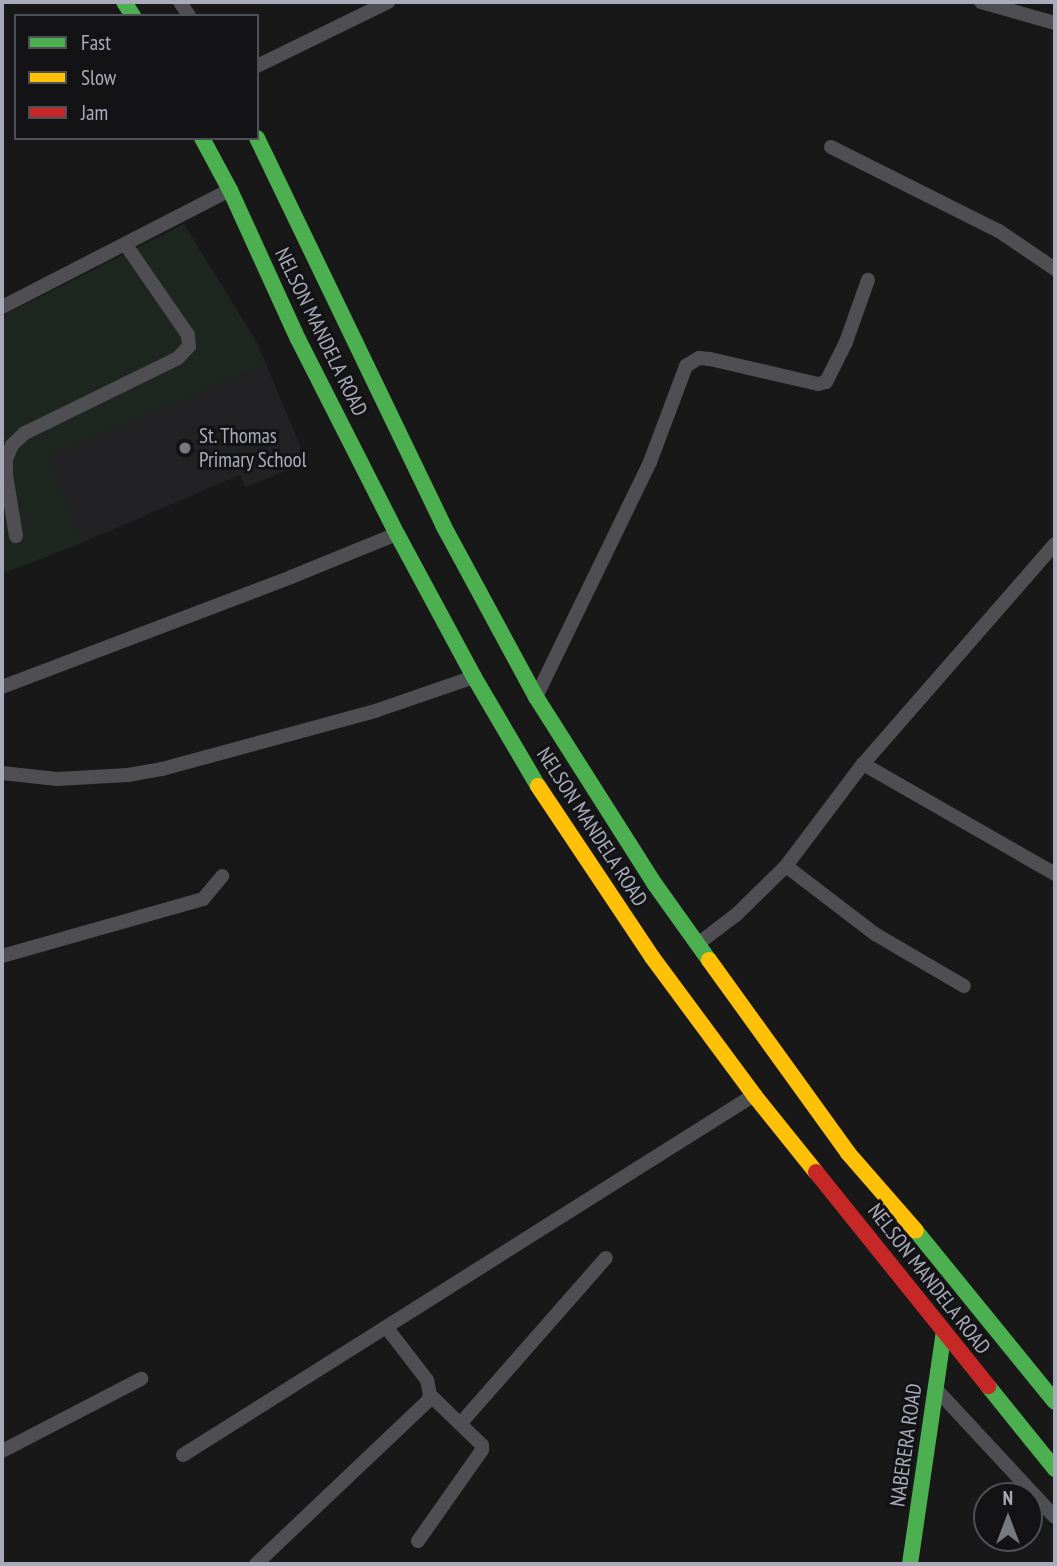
<!DOCTYPE html>
<html>
<head>
<meta charset="utf-8">
<style>
	body { margin:0 }
	#map { position:relative; width:1057px; height:1566px; overflow:hidden; background:#181819; font-family:"PT Sans Narrow",sans-serif }
	div>[style] { position:absolute }
	.built>* { inset:0; background:#222225 }
	.green>* { inset:0; background:#1e2620 }
	.street>* { height:14px; margin:-7px; padding:0 7px; transform-origin:7px; border-radius:7px; background:#4e4e53 }
	.fast>* { height:16px; margin:-8px; padding:0 8px; transform-origin:8px; border-radius:8px; background:#4caf50 }
	.slow>* { height:16px; margin:-8px; padding:0 8px; transform-origin:8px; border-radius:8px; background:#ffc107 }
	.jam>* { height:16px; margin:-8px; padding:0 8px; transform-origin:8px; border-radius:8px; background:#c62828 }
	.dots>* { width:19px; height:19px; translate:-50% -50%; box-sizing:border-box; border:4px solid #131215; border-radius:50% }
	span { translate:-50% -50%; white-space:nowrap; text-align:center; line-height:1.15; -webkit-text-stroke:6px #131215; paint-order:stroke }
	.street-label { font-size:21px; color:#a9abba }
	.poi-label { font-size:21px; color:#a9abba }
	.left { translate:0 -50%; text-align:left }
	.frame { position:absolute; inset:0; border:4px solid #a9abba; pointer-events:none }
	.legend { position:absolute; left:14px; top:14px; width:245px; height:126px; box-sizing:border-box; background:#131215; border:2px solid #4f4f57; margin:0; padding:9px 12px; list-style:none; font-size:21px; color:#a9abba }
	.legend li { display:flex; align-items:center; gap:14px; height:35px }
	.legend b { width:35px; border:2px solid #4f4f57 }
	.north { position:absolute; left:973px; top:1482px; width:70px; height:70px; box-sizing:border-box; background:#131215; border:2px solid #4f4f57; border-radius:50%; rotate:0deg; font-size:19px; font-weight:700; line-height:28px; text-align:center; color:#a9abba }
	.north::after { content:''; display:block; margin:auto; width:24px; height:32px; background:#767882; clip-path:polygon(50% 0,100% 100%,50% 72%,0 100%) }
</style>
</head>
<body>
<div id="map">
	<div class="built">
		<div style="clip-path:polygon(266px 364px,307px 462px,246px 487px,240px 475px,84px 542px,47px 457px)"></div>
	</div>
	<div class="green">
		<div style="clip-path:polygon(184px 224px,256px 341px,266px 364px,48px 457px,84px 542px,2px 574px,2px 316px)"></div>
	</div>
	<div class="street">
		<div style="left:180px;top:2px;width:17px;rotate:57deg"></div>
		<div style="left:981px;top:2px;width:77px;rotate:15.8deg"></div>
		<div style="left:257px;top:66px;width:146px;rotate:-26deg"></div>
		<div style="left:831px;top:147px;width:188px;rotate:26.6deg"></div>
		<div style="left:999px;top:231px;width:68px;rotate:34.2deg"></div>
		<div style="left:2px;top:307px;width:256px;rotate:-27.2deg"></div>
		<div style="left:16px;top:536px;width:62px;rotate:-99.3deg"></div>
		<div style="left:6px;top:475px;width:16px;rotate:-90deg"></div>
		<div style="left:6px;top:459px;width:15px;rotate:-67deg"></div>
		<div style="left:12px;top:445px;width:18px;rotate:-43deg"></div>
		<div style="left:25px;top:433px;width:170px;rotate:-26.1deg"></div>
		<div style="left:178px;top:358px;width:16px;rotate:-47deg"></div>
		<div style="left:189px;top:346px;width:11px;rotate:-95deg"></div>
		<div style="left:188px;top:335px;width:109px;rotate:-124.6deg"></div>
		<div style="left:2px;top:687px;width:309px;rotate:-20.8deg"></div>
		<div style="left:291px;top:577px;width:114px;rotate:-22.1deg"></div>
		<div style="left:536px;top:697px;width:261px;rotate:-64.1deg"></div>
		<div style="left:650px;top:462px;width:103px;rotate:-69.4deg"></div>
		<div style="left:686px;top:366px;width:15px;rotate:-32deg"></div>
		<div style="left:699px;top:358px;width:11px;rotate:5deg"></div>
		<div style="left:710px;top:359px;width:111px;rotate:13deg"></div>
		<div style="left:818px;top:384px;width:8px;rotate:-14deg"></div>
		<div style="left:826px;top:382px;width:45px;rotate:-63.4deg"></div>
		<div style="left:846px;top:342px;width:66px;rotate:-70.5deg"></div>
		<div style="left:863px;top:764px;width:221px;rotate:29.8deg"></div>
		<div style="left:2px;top:773px;width:55px;rotate:6.2deg"></div>
		<div style="left:57px;top:779px;width:71px;rotate:-3.2deg"></div>
		<div style="left:128px;top:775px;width:35px;rotate:-10deg"></div>
		<div style="left:162px;top:769px;width:221px;rotate:-15.2deg"></div>
		<div style="left:375px;top:711px;width:105px;rotate:-19deg"></div>
		<div style="left:786px;top:866px;width:112px;rotate:37.4deg"></div>
		<div style="left:875px;top:934px;width:103px;rotate:30.3deg"></div>
		<div style="left:699px;top:943px;width:48px;rotate:-37.3deg"></div>
		<div style="left:737px;top:914px;width:69px;rotate:-44.4deg"></div>
		<div style="left:786px;top:866px;width:128px;rotate:-53deg"></div>
		<div style="left:863px;top:764px;width:292px;rotate:-48.9deg"></div>
		<div style="left:2px;top:956px;width:209px;rotate:-15.8deg"></div>
		<div style="left:203px;top:899px;width:30px;rotate:-50deg"></div>
		<div style="left:935px;top:1388px;width:176px;rotate:47.1deg"></div>
		<div style="left:460px;top:1424px;width:221px;rotate:-48.7deg"></div>
		<div style="left:2px;top:1451px;width:157px;rotate:-27.4deg"></div>
		<div style="left:183px;top:1455px;width:675px;rotate:-32.23deg"></div>
		<div style="left:418px;top:1541px;width:111px;rotate:-54.9deg"></div>
		<div style="left:482px;top:1450px;width:5px;rotate:-90deg"></div>
		<div style="left:482px;top:1445px;width:72px;rotate:-136.1deg"></div>
		<div style="left:256px;top:1564px;width:237px;rotate:-43.5deg"></div>
		<div style="left:428px;top:1401px;width:6px;rotate:-72deg"></div>
		<div style="left:430px;top:1395px;width:15px;rotate:-101deg"></div>
		<div style="left:427px;top:1380px;width:66px;rotate:-127.6deg"></div>
	</div>
	<div class="fast">
		<div style="left:124px;top:2px;width:17px;rotate:57deg"></div>
		<div style="left:202px;top:138px;width:59px;rotate:61.7deg"></div>
		<div style="left:230px;top:190px;width:164px;rotate:65.5deg"></div>
		<div style="left:298px;top:339px;width:219px;rotate:63.1deg"></div>
		<div style="left:397px;top:534px;width:162px;rotate:61.7deg"></div>
		<div style="left:474px;top:677px;width:126px;rotate:59.6deg"></div>
		<div style="left:257px;top:138px;width:429px;rotate:64.3deg"></div>
		<div style="left:443px;top:525px;width:196px;rotate:61.6deg"></div>
		<div style="left:536px;top:697px;width:220px;rotate:57.6deg"></div>
		<div style="left:654px;top:883px;width:95px;rotate:54.5deg"></div>
		<div style="left:916px;top:1231px;width:220px;rotate:50.9deg"></div>
		<div style="left:988px;top:1386px;width:107px;rotate:51.1deg"></div>
		<div style="left:910px;top:1564px;width:234px;rotate:-81.7deg"></div>
	</div>
	<div class="slow">
		<div style="left:538px;top:786px;width:206px;rotate:56.3deg"></div>
		<div style="left:652px;top:957px;width:172px;rotate:53.5deg"></div>
		<div style="left:754px;top:1095px;width:99px;rotate:51.2deg"></div>
		<div style="left:709px;top:960px;width:238px;rotate:54.2deg"></div>
		<div style="left:848px;top:1153px;width:103px;rotate:48.9deg"></div>
	</div>
	<div class="jam">
		<div style="left:816px;top:1172px;width:275px;rotate:51.2deg"></div>
	</div>
	<div class="dots">
		<div style="left:185px;top:448px;background:#767882"></div>
	</div>
	<div class="street-label">
		<span style="left:321px;top:332px;rotate:64deg">NELSON MANDELA ROAD</span>
		<span style="left:592px;top:827px;rotate:57deg">NELSON MANDELA ROAD</span>
		<span style="left:929px;top:1279px;rotate:52deg">NELSON MANDELA ROAD</span>
		<span style="left:906px;top:1445px;rotate:-82deg">NABERERA ROAD</span>
	</div>
	<div class="poi-label">
		<span class="left" style="left:199px;top:448px">St. Thomas<br>Primary School</span>
	</div>
	<div class="frame"></div>
	<ul class="legend">
	<li><b style="height:9px;background:#4caf50"></b>Fast</li>
	<li><b style="height:9px;background:#ffc107"></b>Slow</li>
	<li><b style="height:9px;background:#c62828"></b>Jam</li>
	</ul>
	<div class="north">N</div>
</div>
</body>
</html>
